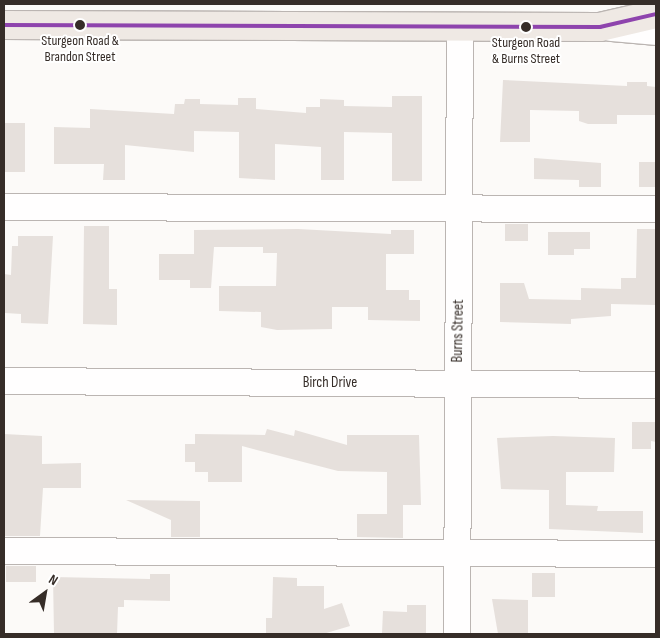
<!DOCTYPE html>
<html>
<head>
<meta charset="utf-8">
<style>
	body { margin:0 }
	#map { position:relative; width:660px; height:638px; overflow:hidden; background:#fcfaf8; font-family:"Sofia Sans Condensed",sans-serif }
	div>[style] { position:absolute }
	.building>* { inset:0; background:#e6e0dc; transform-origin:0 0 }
	.roads { filter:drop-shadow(1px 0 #bbb5b2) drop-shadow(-1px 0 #bbb5b2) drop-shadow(0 1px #bbb5b2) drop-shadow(0 -1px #bbb5b2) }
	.minor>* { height:26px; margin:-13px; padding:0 13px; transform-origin:13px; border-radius:13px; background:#fffefe }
	.major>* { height:28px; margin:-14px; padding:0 14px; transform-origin:14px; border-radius:14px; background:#efe9e4 }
	.bus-1>* { height:4px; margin:-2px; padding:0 2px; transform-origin:2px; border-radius:2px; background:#8e44ad }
	.dots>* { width:14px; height:14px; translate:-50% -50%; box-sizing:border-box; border:2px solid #fff; border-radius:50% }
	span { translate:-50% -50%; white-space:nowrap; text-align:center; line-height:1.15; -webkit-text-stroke:4px #fff; paint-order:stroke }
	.bus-label { font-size:14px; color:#362d28 }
	.street-label { font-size:15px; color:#362d28 }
	.frame { position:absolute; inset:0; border:5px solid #362d28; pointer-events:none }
	.north { position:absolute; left:20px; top:568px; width:50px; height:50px; -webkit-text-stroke:4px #fff; paint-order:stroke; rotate:32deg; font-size:14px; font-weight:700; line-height:20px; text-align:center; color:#362d28 }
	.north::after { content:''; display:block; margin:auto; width:18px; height:22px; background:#362d28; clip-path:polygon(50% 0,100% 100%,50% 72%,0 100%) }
</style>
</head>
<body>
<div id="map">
	<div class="building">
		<div style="clip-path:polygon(503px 80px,627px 86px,627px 82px,647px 82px,647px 86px,656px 87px,656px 115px,617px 115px,617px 124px,588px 124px,579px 121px,579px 111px,530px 110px,530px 142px,500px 142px)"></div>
		<div style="clip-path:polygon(392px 96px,422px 96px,422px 181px,392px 181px,392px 133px,344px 132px,344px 180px,321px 180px,321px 147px,275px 144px,275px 180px,239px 178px,239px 132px,194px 131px,194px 152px,125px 145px,125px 180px,103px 180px,104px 164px,54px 164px,54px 127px,90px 128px,90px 109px,174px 114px,175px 104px,184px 104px,185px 99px,200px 99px,200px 104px,238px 105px,238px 98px,256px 98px,256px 109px,306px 113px,306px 107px,320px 107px,320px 99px,344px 100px,344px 106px,392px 107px)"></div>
		<div style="left:4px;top:123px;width:21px;height:49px"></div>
		<div style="clip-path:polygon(534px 158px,601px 163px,601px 187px,579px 187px,579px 180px,534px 179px)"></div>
		<div style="left:639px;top:162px;width:17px;height:25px"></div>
		<div style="left:505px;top:224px;width:23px;height:17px"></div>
		<div style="clip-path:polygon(84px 226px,109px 226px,109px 289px,117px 289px,117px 325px,83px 324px)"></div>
		<div style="clip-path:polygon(298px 229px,391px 234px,391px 230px,414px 230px,414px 254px,386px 254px,386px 290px,409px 290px,409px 300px,420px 300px,420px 321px,368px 320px,368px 307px,332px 307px,332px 329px,277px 330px,261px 327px,261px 312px,219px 311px,219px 286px,276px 286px,277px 253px,263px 253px,263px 247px,214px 247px,211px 288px,190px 288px,190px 280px,159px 280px,159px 254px,194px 254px,194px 230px)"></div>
		<div style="clip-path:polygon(637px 229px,656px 229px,656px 305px,611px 304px,611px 316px,571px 319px,571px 324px,500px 322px,500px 283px,524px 283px,529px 299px,581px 300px,581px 288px,621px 289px,621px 278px,636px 278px)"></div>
		<div style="clip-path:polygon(548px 232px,590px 232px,590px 249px,574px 249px,574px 255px,548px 255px)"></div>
		<div style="clip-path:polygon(18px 236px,53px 236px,48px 324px,21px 323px,21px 314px,5px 313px,4px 274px,11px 275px,12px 246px,18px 246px)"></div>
		<div style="clip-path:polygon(632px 422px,656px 422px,656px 442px,651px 441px,651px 449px,632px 449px)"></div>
		<div style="clip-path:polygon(267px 429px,294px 436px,295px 430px,347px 445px,347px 435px,419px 435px,421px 505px,403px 505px,403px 538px,357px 537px,357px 514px,387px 514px,387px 472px,338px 471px,242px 446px,242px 482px,208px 482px,208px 472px,195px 472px,195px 462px,185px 462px,185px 444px,195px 444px,195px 434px,265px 435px)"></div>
		<div style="clip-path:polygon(4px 434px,42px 436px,42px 464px,81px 463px,81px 488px,43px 488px,40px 536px,4px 536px)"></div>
		<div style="clip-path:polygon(553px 436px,615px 438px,614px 472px,566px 472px,566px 505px,598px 506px,597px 511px,643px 511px,643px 533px,549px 529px,549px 490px,501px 489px,497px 438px)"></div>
		<div style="clip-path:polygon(126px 500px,200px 501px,200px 537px,171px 537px,171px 520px)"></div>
		<div style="left:6px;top:566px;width:30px;height:16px"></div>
		<div style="left:532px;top:573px;width:23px;height:24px"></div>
		<div style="clip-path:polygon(150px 574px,170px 574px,170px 601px,124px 600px,124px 607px,118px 607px,117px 634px,54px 634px,53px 577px,150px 579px)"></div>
		<div style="clip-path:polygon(273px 577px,297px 578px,297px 586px,324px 586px,324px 609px,342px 603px,350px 626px,323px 634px,266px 634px,266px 618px,272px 618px)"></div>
		<div style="clip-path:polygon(492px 599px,528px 600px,528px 634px,498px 634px)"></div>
		<div style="clip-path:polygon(407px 605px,426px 605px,426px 634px,382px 633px,383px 611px,407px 612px)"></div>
	</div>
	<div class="roads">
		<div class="minor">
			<div style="left:611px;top:28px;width:45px;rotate:5.1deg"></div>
			<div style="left:4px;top:207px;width:652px;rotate:0.18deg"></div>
			<div style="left:4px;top:381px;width:652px;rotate:0.35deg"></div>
			<div style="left:4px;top:551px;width:652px;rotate:0.26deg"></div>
			<div style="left:457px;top:634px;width:606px;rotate:-89.72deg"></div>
		</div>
		<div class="major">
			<div style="left:4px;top:25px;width:596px;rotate:0.19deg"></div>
			<div style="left:600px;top:27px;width:57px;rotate:-13.1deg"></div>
		</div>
	</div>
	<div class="bus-1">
		<div style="left:4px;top:25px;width:596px;rotate:0.19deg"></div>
		<div style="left:600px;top:27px;width:57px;rotate:-13.1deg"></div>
	</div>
	<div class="dots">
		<div style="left:80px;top:25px;background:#362d28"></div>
		<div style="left:526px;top:27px;background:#362d28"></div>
	</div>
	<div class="bus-label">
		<span style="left:80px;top:49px">Sturgeon Road &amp;<br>Brandon Street</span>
		<span style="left:526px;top:51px">Sturgeon Road<br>&amp; Burns Street</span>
	</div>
	<div class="street-label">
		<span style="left:458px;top:331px;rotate:-89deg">Burns Street</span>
		<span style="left:330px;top:383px">Birch Drive</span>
	</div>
	<div class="frame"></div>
	<div class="north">N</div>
</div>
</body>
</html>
